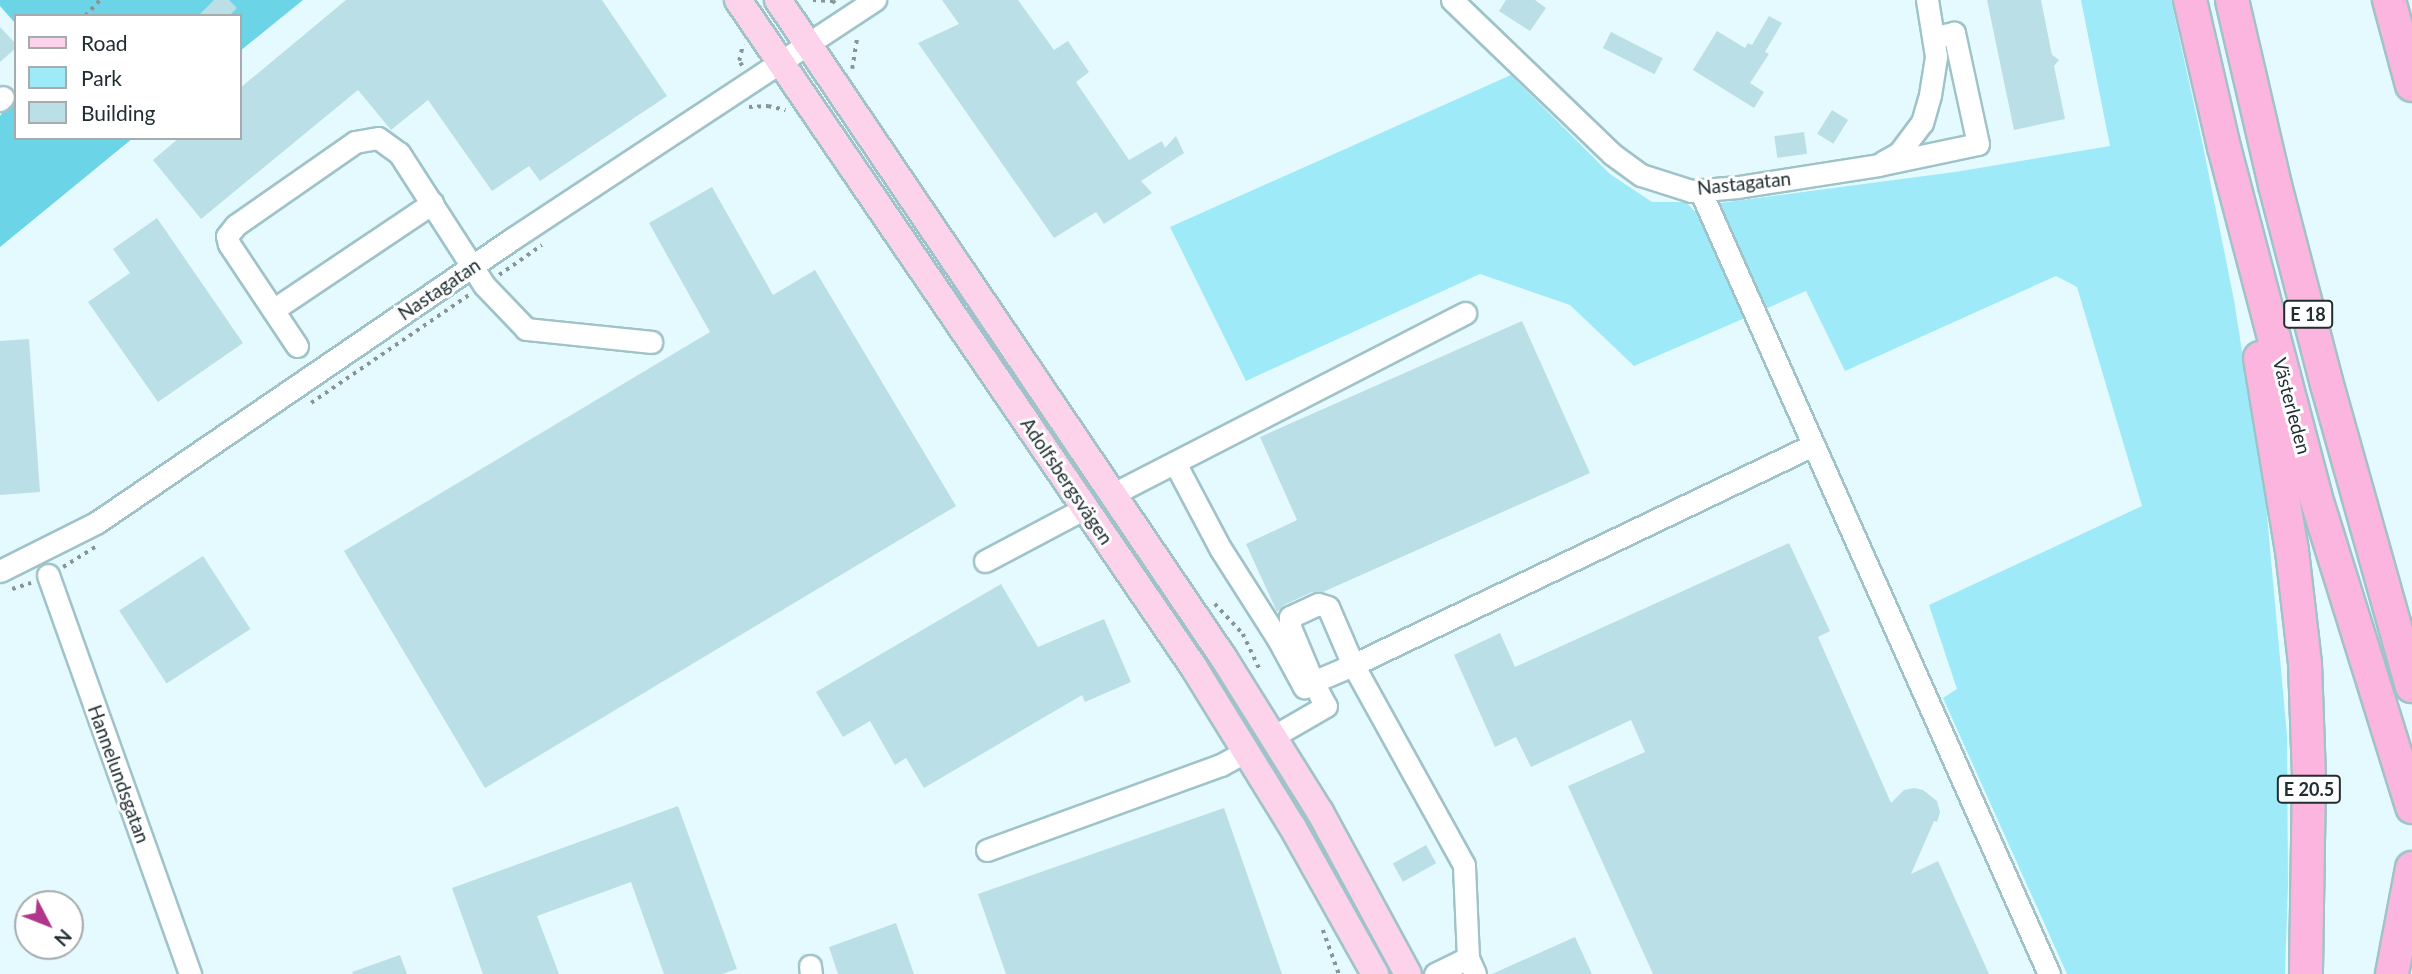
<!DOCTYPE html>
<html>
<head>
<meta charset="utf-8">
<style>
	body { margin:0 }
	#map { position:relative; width:2412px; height:974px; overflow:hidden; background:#e5fafe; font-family:Lato,sans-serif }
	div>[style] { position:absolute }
	.green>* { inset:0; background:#9feaf8 }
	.forest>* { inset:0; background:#6bd4e7 }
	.building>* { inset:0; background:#bbdfe6; transform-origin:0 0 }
	.path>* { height:3.5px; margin-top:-1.75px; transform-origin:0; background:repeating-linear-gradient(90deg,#849699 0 3.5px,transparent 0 8.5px) }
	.roads { filter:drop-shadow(2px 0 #9fc3c9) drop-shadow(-2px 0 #9fc3c9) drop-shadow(0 2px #9fc3c9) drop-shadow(0 -2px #9fc3c9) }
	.minor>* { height:21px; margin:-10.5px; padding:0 10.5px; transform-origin:10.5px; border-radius:10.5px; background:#fff }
	.major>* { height:26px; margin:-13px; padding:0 13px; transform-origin:13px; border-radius:13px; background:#fdd3eb }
	.highway>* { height:32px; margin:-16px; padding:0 16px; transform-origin:16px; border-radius:16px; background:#fbb5de }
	span { translate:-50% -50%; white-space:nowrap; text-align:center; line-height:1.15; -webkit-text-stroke:6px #fff; paint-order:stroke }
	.shield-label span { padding:2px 5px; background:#fff; border:2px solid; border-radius:5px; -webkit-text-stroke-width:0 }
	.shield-label { font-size:18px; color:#202e31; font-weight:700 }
	.street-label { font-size:19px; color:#202e31 }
	.legend { position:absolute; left:14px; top:14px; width:228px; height:126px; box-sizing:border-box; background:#fff; border:2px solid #a6abad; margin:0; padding:9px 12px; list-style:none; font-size:21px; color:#202e31 }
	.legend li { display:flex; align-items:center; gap:14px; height:35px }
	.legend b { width:35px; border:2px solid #a6abad }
	.north { position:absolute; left:14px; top:890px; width:70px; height:70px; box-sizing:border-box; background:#fff; border:2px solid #a6abad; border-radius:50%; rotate:132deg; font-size:19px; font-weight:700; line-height:28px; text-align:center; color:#202e31 }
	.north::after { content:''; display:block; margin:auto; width:24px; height:32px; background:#b03689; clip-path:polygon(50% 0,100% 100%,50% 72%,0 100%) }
</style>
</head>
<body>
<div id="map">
	<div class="green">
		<div style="clip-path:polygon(2081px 0,2171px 0,2202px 141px,2234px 300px,2266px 504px,2287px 735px,2288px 884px,2285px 974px,2067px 974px,1943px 698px,1957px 689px,1929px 605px,2142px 506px,2077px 287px,2056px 276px,1845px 371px,1806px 291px,1763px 310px,1720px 218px,1720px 203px,1955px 172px,2110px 146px)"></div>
		<div style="clip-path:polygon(1511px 75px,1610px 174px,1652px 202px,1686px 202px,1700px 217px,1745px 318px,1634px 366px,1570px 305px,1480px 274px,1246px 381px,1170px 227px)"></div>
	</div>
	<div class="forest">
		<div style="clip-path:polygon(0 0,303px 0,240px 51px,240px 16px,16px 16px,16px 24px,0 6px)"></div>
		<div style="clip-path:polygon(16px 94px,16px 138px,133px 138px,0 247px,0 116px)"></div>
	</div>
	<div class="building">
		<div style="clip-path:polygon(214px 0,229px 0,237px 8px,229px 16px,198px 16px)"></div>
		<div style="clip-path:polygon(346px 0,602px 0,667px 96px,540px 181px,529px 166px,492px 191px,428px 100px,391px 130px,358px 90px,201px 219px,153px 160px,179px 138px,240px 138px,240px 88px)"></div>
		<div style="clip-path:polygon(942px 0,1018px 0,1054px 50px,1068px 41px,1089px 72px,1076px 82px,1129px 160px,1162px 141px,1165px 148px,1176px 136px,1184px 153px,1141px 181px,1152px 193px,1104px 224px,1096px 212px,1054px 238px,918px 43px,959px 24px)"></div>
		<div style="clip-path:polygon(1506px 0,1535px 0,1546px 8px,1530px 31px,1499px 11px)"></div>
		<div style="clip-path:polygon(1987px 0,2041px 0,2052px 55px,2059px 60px,2054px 66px,2065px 119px,2014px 130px)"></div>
		<div style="clip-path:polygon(1769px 16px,1782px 23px,1765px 52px,1769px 54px,1750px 83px,1764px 92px,1754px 108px,1693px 70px,1717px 31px,1745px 48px,1748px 43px,1752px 45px)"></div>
		<div style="clip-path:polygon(0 27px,16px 44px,16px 48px,0 62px)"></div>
		<div style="left:1611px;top:32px;width:58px;height:18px;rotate:27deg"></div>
		<div style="left:1832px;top:110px;width:19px;height:28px;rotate:32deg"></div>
		<div style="left:1804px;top:132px;width:22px;height:30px;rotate:82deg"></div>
		<div style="clip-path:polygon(712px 187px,773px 295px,815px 270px,956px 506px,485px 788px,344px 551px,710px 332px,649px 223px)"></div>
		<div style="clip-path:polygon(157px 218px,243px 343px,158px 402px,88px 302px,130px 273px,113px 249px)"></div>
		<div style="clip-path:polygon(1522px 321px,1590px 473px,1323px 592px,1312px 592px,1284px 605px,1277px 612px,1246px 544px,1297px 520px,1260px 437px)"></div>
		<div style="clip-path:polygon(29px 339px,40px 492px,0 495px,0 341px)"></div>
		<div style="clip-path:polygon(1789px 543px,1830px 631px,1818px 637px,1891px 803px,1904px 790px,1914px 788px,1923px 790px,1937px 801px,1940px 812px,1937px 822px,1934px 821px,1911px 874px,1938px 861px,1989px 974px,1653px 974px,1568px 786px,1645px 752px,1631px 720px,1531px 767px,1516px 737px,1495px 747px,1454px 655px,1500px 633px,1515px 667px)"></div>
		<div style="left:203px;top:556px;width:87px;height:100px;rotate:57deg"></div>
		<div style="clip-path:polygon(1001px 584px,1038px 647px,1104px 619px,1131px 682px,1085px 702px,1082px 695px,924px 788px,906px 758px,895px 765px,870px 721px,843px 737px,816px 692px)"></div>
		<div style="clip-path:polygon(678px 806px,737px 969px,722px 974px,664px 974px,631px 882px,537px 916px,559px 974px,483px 974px,452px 888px)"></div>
		<div style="clip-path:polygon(1224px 808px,1282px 974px,1006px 974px,978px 894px)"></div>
		<div style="left:1426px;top:845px;width:21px;height:38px;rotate:61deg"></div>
		<div style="clip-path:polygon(896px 923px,914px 974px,838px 974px,829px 947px)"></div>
		<div style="clip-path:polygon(1575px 937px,1592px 974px,1492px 974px)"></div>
		<div style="clip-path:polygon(400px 955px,407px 974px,353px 974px,352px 972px)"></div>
	</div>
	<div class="path">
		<div style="left:813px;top:0;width:20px;rotate:3deg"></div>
		<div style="left:833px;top:1px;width:3px;rotate:45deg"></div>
		<div style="left:85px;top:16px;width:22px;rotate:-47deg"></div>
		<div style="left:742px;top:66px;width:6px;rotate:-121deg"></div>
		<div style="left:739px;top:61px;width:17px;rotate:-77deg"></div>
		<div style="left:852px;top:69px;width:33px;rotate:-81deg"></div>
		<div style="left:749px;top:107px;width:19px;rotate:-3deg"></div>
		<div style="left:768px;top:106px;width:18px;rotate:13deg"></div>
		<div style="left:499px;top:275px;width:52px;rotate:-34.9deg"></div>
		<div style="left:311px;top:403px;width:191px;rotate:-34.4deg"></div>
		<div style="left:63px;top:567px;width:38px;rotate:-32deg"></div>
		<div style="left:12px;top:589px;width:20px;rotate:-18deg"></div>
		<div style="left:1215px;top:604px;width:41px;rotate:47deg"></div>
		<div style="left:1243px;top:634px;width:42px;rotate:64.7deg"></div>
		<div style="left:1323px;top:930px;width:47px;rotate:70deg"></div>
	</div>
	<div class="roads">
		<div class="minor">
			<div style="left:1452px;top:0;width:222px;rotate:43.9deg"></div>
			<div style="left:1612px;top:154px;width:36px;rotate:36deg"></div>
			<div style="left:1641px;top:175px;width:52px;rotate:17.7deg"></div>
			<div style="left:1691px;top:191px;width:47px;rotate:-4.9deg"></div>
			<div style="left:1738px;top:187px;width:142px;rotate:-8.9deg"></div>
			<div style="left:1878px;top:165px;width:102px;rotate:-11.9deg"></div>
			<div style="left:1978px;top:144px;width:114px;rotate:-102.2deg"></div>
			<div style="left:1954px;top:33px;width:21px;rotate:169deg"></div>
			<div style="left:0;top:100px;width:4px;rotate:-45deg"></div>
			<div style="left:1883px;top:162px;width:18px;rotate:-29deg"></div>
			<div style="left:1899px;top:153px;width:38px;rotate:-53deg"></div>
			<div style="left:1922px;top:123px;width:29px;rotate:-74deg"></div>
			<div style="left:1930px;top:95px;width:39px;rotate:-81deg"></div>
			<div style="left:1936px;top:56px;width:57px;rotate:-99.1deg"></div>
			<div style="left:1700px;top:190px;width:858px;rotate:66deg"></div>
			<div style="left:273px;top:310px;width:192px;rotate:-33.9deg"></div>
			<div style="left:297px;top:346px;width:123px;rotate:-123.7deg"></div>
			<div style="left:229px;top:244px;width:8px;rotate:-104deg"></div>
			<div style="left:227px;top:236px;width:14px;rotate:-51deg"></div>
			<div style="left:236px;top:225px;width:145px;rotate:-34.9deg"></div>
			<div style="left:355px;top:142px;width:23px;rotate:-10deg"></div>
			<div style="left:378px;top:138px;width:26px;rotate:36deg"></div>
			<div style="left:399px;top:153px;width:157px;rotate:57.2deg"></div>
			<div style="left:484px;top:285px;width:61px;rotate:46.3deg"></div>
			<div style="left:526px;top:329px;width:126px;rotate:5.9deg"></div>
			<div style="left:1175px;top:463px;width:96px;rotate:62.1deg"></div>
			<div style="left:1220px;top:548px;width:108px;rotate:57.5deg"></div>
			<div style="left:1278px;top:639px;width:55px;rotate:61.6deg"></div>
			<div style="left:1304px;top:687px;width:10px;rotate:-29deg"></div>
			<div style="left:1313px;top:682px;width:43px;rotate:-23deg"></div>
			<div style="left:1353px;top:665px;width:63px;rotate:-113.3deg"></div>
			<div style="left:1328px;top:607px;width:10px;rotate:-163deg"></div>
			<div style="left:1318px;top:604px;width:31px;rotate:155deg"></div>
			<div style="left:1290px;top:617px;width:10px;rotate:90deg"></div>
			<div style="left:1290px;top:627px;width:60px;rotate:67.3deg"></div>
			<div style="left:1313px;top:682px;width:27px;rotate:62deg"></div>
			<div style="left:1326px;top:706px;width:60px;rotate:150deg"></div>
			<div style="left:1113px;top:494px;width:396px;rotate:-27.2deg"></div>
			<div style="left:985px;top:561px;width:113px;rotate:-27.9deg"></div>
			<div style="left:0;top:571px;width:107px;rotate:-26.6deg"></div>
			<div style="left:96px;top:523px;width:504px;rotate:-34.32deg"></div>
			<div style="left:512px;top:239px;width:435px;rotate:-33.4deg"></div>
			<div style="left:48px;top:575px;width:424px;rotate:70.4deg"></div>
			<div style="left:987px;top:850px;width:249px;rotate:-20deg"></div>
			<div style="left:1221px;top:765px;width:29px;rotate:-29deg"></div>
			<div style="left:1468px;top:958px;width:93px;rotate:-92.5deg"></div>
			<div style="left:1464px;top:865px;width:229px;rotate:-119deg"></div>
			<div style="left:1353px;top:665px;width:510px;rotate:-25.56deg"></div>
			<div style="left:810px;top:966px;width:8px;rotate:83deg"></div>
			<div style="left:1435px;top:974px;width:37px;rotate:-26deg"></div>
			<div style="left:1468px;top:958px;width:17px;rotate:66deg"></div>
		</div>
		<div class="major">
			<div style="left:738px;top:0;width:807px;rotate:55.66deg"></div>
			<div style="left:1193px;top:666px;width:188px;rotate:58.3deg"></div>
			<div style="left:1292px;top:826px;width:170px;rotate:60.7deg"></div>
			<div style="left:778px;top:0;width:794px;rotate:55.89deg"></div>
			<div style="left:1223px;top:657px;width:183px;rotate:58deg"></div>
			<div style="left:1320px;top:812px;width:184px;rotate:61.5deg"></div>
		</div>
		<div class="highway">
			<div style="left:2190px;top:0;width:151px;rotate:77deg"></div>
			<div style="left:2224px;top:147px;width:360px;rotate:75.3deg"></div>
			<div style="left:2315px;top:495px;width:327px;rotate:72.7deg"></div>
			<div style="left:2232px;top:0;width:190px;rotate:76.9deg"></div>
			<div style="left:2275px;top:185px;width:203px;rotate:75.4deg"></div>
			<div style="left:2326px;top:381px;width:317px;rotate:74.3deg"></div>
			<div style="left:2389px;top:0;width:88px;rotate:74.9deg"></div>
			<div style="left:2260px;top:358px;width:196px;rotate:80.6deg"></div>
			<div style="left:2292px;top:551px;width:113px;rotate:83.4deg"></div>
			<div style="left:2305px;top:663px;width:116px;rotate:88deg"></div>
			<div style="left:2309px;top:779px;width:195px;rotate:90.9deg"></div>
			<div style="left:2392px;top:974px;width:108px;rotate:-79.3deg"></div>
		</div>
	</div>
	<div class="shield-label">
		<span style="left:2308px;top:314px">E 18</span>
		<span style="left:2309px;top:789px">E 20.5</span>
	</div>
	<div class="street-label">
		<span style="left:1744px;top:183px;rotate:-6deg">Nastagatan</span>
		<span style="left:439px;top:289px;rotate:-34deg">Nastagatan</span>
		<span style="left:2292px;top:406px;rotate:75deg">Västerleden</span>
		<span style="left:1067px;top:481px;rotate:56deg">Adolfsbergsvägen</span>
		<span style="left:119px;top:774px;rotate:70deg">Hannelundsgatan</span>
	</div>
	<ul class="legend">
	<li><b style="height:9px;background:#fdd3eb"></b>Road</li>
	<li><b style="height:19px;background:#9feaf8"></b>Park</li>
	<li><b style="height:19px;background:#bbdfe6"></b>Building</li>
	</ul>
	<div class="north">N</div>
</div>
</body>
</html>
